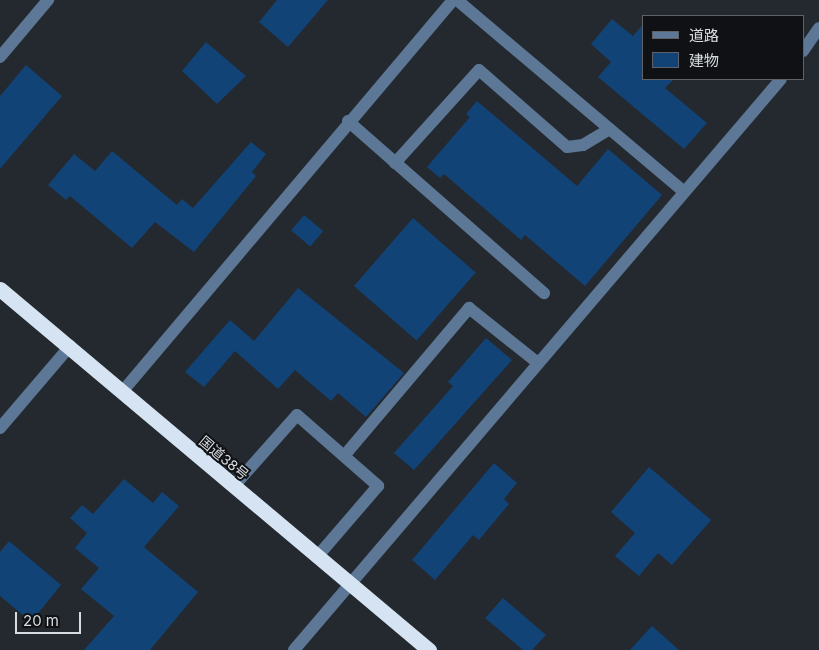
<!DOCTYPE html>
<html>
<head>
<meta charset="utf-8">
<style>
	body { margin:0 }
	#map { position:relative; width:819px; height:650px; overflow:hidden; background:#24292f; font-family:Inter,"Noto Sans JP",sans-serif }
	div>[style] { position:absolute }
	.building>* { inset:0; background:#114376; transform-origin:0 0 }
	.minor>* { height:12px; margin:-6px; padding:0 6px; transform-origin:6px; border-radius:6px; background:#5d7896 }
	.highway>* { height:15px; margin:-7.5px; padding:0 7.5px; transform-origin:7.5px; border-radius:7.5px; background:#d6e3f2 }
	span { translate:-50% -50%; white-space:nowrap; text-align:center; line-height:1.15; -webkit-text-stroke:4px #0f1114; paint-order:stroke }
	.street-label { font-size:14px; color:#d8dce0 }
	.legend { position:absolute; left:642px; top:15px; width:162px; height:65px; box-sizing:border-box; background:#0f1114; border:1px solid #5f6266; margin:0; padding:6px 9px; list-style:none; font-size:15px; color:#d8dce0 }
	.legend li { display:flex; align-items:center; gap:10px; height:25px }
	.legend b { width:25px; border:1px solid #5f6266 }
	.scale { position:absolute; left:15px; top:612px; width:66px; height:22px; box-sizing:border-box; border:2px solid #d8dce0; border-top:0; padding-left:6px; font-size:15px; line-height:18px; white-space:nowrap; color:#d8dce0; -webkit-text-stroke:4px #0f1114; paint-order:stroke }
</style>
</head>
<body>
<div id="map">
	<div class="building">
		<div style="clip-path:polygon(277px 0,328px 0,288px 47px,259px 22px)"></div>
		<div style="clip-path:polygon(612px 19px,633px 36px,643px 24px,643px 79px,674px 79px,665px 88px,707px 123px,684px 149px,598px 77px,611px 62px,591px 44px)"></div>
		<div style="clip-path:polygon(206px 42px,246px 76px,217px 104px,182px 71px)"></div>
		<div style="clip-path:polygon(26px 65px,62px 96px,0 169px,0 96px)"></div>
		<div style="clip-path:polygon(477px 101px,577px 186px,608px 149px,662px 195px,585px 286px,525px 235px,521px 240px,444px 174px,440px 178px,427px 167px,470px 117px,466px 114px)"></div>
		<div style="clip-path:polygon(251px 142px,266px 154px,252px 172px,256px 176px,194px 252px,155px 222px,132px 248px,70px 196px,66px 200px,48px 185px,74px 154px,95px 171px,112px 151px,177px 205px,182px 199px,193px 208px)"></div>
		<div style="left:304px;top:215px;width:25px;height:20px;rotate:40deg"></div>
		<div style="left:413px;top:218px;width:83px;height:90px;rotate:41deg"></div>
		<div style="clip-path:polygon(298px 288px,404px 373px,366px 417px,338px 393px,331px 401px,295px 370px,278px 389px,235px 351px,204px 387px,185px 372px,230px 320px,254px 341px)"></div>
		<div style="clip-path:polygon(486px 338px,512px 360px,414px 470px,394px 453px,453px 386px,448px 382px)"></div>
		<div style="clip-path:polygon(494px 463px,517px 483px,504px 499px,509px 504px,479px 540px,473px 535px,435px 580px,412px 560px)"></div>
		<div style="clip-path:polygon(649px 467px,711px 520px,672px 565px,658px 553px,639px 576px,615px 556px,635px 533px,611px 512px)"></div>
		<div style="clip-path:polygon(124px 479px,153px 503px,162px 492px,179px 506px,144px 547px,198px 592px,150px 650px,84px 650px,114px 616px,81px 589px,99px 568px,75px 548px,87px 533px,70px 518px,82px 505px,93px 514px)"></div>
		<div style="clip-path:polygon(9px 541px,61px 585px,31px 622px,0 596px,0 552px)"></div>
		<div style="clip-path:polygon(503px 598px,546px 635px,532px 650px,523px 650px,485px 618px)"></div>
		<div style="clip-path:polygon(652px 626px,679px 650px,630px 650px)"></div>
	</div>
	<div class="minor">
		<div style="left:457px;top:0;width:297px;rotate:40.2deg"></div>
		<div style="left:803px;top:51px;width:28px;rotate:-55deg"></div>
		<div style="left:0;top:57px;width:75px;rotate:-49.9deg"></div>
		<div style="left:348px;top:121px;width:261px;rotate:41.3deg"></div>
		<div style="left:395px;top:163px;width:125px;rotate:-47.9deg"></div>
		<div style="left:479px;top:70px;width:117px;rotate:41.2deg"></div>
		<div style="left:567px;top:147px;width:16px;rotate:-7deg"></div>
		<div style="left:583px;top:145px;width:31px;rotate:-31deg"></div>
		<div style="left:122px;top:392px;width:513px;rotate:-49.82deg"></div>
		<div style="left:0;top:428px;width:108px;rotate:-49.5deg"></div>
		<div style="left:344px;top:456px;width:194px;rotate:-49.8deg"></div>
		<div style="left:469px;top:308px;width:88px;rotate:38.6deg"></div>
		<div style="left:233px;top:487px;width:96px;rotate:-48.4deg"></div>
		<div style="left:297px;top:415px;width:108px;rotate:41.2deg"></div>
		<div style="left:378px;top:486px;width:94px;rotate:130.7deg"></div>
		<div style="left:294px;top:650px;width:750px;rotate:-49.54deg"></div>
	</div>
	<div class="highway">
		<div style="left:0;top:289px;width:561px;rotate:40.08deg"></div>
	</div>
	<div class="street-label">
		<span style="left:224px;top:458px;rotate:40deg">国道38号</span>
	</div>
	<ul class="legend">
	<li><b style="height:6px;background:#5d7896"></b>道路</li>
	<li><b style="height:14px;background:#114376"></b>建物</li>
	</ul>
	<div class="scale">20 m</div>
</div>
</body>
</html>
